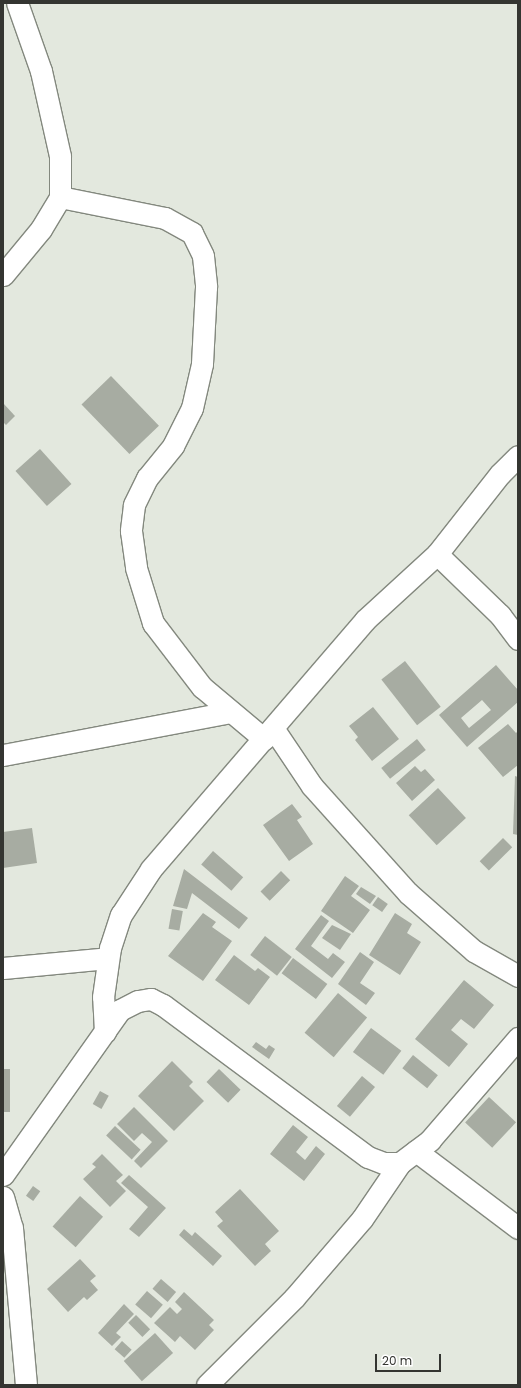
<!DOCTYPE html>
<html>
<head>
<meta charset="utf-8">
<style>
	body { margin:0 }
	#map { position:relative; width:521px; height:1388px; overflow:hidden; background:#e3e8de; font-family:Poppins,sans-serif }
	div>[style] { position:absolute }
	.building>* { inset:0; background:#a7aca2; transform-origin:0 0 }
	.roads { filter:drop-shadow(1px 0 #83887e) drop-shadow(-1px 0 #83887e) drop-shadow(0 1px #83887e) drop-shadow(0 -1px #83887e) }
	.street>* { height:21px; margin:-10.5px; padding:0 10.5px; transform-origin:10.5px; border-radius:10.5px; background:#fff }
	span { translate:-50% -50%; white-space:nowrap; text-align:center; line-height:1.15; -webkit-text-stroke:3px #fff; paint-order:stroke }
	.frame { position:absolute; inset:0; border:4px solid #343531; pointer-events:none }
	.scale { position:absolute; left:375px; top:1354px; width:66px; height:18px; box-sizing:border-box; border:2px solid #343531; border-top:0; padding-left:5px; font-size:12px; line-height:14px; white-space:nowrap; color:#343531; -webkit-text-stroke:3px #fff; paint-order:stroke }
</style>
</head>
<body>
<div id="map">
	<div class="building">
		<div style="left:111px;top:376px;width:69px;height:41px;rotate:46deg"></div>
		<div style="clip-path:polygon(3px 403px,15px 416px,6px 425px,3px 422px)"></div>
		<div style="left:40px;top:449px;width:47px;height:33px;rotate:48deg"></div>
		<div style="left:405px;top:661px;width:58px;height:30px;rotate:52deg"></div>
		<div style="clip-path:polygon(evenodd,496px 665px,518px 690px,518px 702px,467px 747px,439px 715px,496px 665px,482px 700px,491px 710px,469px 728px,461px 718px,482px 700px)"></div>
		<div style="clip-path:polygon(373px 707px,399px 739px,372px 761px,355px 740px,358px 737px,349px 726px)"></div>
		<div style="clip-path:polygon(508px 724px,516px 733px,518px 731px,518px 765px,503px 777px,478px 748px)"></div>
		<div style="left:417px;top:739px;width:14px;height:46px;rotate:51deg"></div>
		<div style="clip-path:polygon(415px 766px,421px 772px,425px 769px,435px 780px,412px 801px,396px 783px)"></div>
		<div style="clip-path:polygon(515px 776px,518px 777px,518px 835px,513px 834px)"></div>
		<div style="left:438px;top:788px;width:41px;height:40px;rotate:47deg"></div>
		<div style="clip-path:polygon(292px 804px,302px 817px,297px 820px,313px 844px,289px 861px,263px 825px)"></div>
		<div style="clip-path:polygon(32px 828px,37px 863px,3px 868px,3px 832px)"></div>
		<div style="left:503px;top:838px;width:13px;height:33px;rotate:45deg"></div>
		<div style="left:213px;top:851px;width:40px;height:18px;rotate:41deg"></div>
		<div style="clip-path:polygon(184px 869px,248px 918px,239px 929px,192px 893px,187px 909px,173px 906px)"></div>
		<div style="left:281px;top:871px;width:13px;height:29px;rotate:45deg"></div>
		<div style="clip-path:polygon(345px 876px,359px 886px,351px 896px,370px 910px,353px 933px,321px 911px)"></div>
		<div style="clip-path:polygon(361px 887px,376px 896px,370px 904px,356px 894px)"></div>
		<div style="left:378px;top:897px;width:12px;height:10px;rotate:35deg"></div>
		<div style="left:172px;top:909px;width:11px;height:20px;rotate:10deg"></div>
		<div style="clip-path:polygon(203px 913px,216px 922px,212px 927px,232px 941px,203px 981px,168px 956px)"></div>
		<div style="clip-path:polygon(395px 913px,412px 924px,407px 933px,421px 942px,400px 975px,369px 955px)"></div>
		<div style="clip-path:polygon(321px 915px,329px 921px,311px 946px,328px 959px,333px 953px,345px 962px,332px 978px,295px 949px)"></div>
		<div style="clip-path:polygon(332px 925px,351px 934px,340px 950px,322px 938px)"></div>
		<div style="left:265px;top:936px;width:34px;height:24px;rotate:38deg"></div>
		<div style="clip-path:polygon(360px 952px,374px 962px,360px 983px,375px 993px,366px 1005px,338px 984px)"></div>
		<div style="clip-path:polygon(234px 955px,255px 971px,258px 968px,270px 977px,249px 1005px,215px 980px)"></div>
		<div style="left:293px;top:958px;width:43px;height:19px;rotate:37deg"></div>
		<div style="clip-path:polygon(464px 980px,494px 1005px,474px 1029px,461px 1019px,451px 1030px,468px 1044px,449px 1067px,415px 1039px)"></div>
		<div style="left:338px;top:993px;width:38px;height:52px;rotate:40deg"></div>
		<div style="left:371px;top:1028px;width:38px;height:30px;rotate:37deg"></div>
		<div style="clip-path:polygon(256px 1042px,266px 1049px,269px 1045px,275px 1049px,269px 1059px,252px 1047px)"></div>
		<div style="left:413px;top:1055px;width:32px;height:17px;rotate:39deg"></div>
		<div style="clip-path:polygon(172px 1061px,193px 1082px,189px 1086px,204px 1101px,174px 1131px,138px 1096px)"></div>
		<div style="left:3px;top:1069px;width:7px;height:43px"></div>
		<div style="left:219px;top:1069px;width:30px;height:18px;rotate:44deg"></div>
		<div style="left:362px;top:1076px;width:17px;height:39px;rotate:40deg"></div>
		<div style="left:100px;top:1091px;width:10px;height:15px;rotate:29deg"></div>
		<div style="left:489px;top:1097px;width:37px;height:35px;rotate:43deg"></div>
		<div style="clip-path:polygon(134px 1107px,168px 1141px,141px 1168px,134px 1161px,152px 1142px,142px 1133px,134px 1141px,117px 1124px)"></div>
		<div style="clip-path:polygon(293px 1125px,308px 1137px,296px 1152px,305px 1160px,316px 1146px,325px 1154px,304px 1181px,270px 1154px)"></div>
		<div style="left:115px;top:1126px;width:35px;height:13px;rotate:43deg"></div>
		<div style="clip-path:polygon(102px 1154px,123px 1175px,116px 1181px,126px 1191px,110px 1207px,83px 1179px,96px 1167px,92px 1164px)"></div>
		<div style="clip-path:polygon(129px 1175px,166px 1208px,139px 1237px,129px 1229px,148px 1207px,121px 1183px)"></div>
		<div style="left:33px;top:1186px;width:9px;height:12px;rotate:36deg"></div>
		<div style="clip-path:polygon(240px 1189px,279px 1231px,265px 1244px,271px 1251px,255px 1266px,217px 1226px,223px 1221px,215px 1212px)"></div>
		<div style="left:80px;top:1196px;width:31px;height:41px;rotate:42deg"></div>
		<div style="clip-path:polygon(184px 1229px,192px 1236px,195px 1232px,222px 1256px,213px 1266px,179px 1235px)"></div>
		<div style="clip-path:polygon(80px 1259px,96px 1276px,90px 1281px,98px 1290px,87px 1300px,84px 1297px,68px 1312px,47px 1289px)"></div>
		<div style="left:161px;top:1279px;width:20px;height:13px;rotate:41deg"></div>
		<div style="left:147px;top:1291px;width:21px;height:18px;rotate:41deg"></div>
		<div style="clip-path:polygon(184px 1292px,214px 1320px,209px 1325px,214px 1330px,195px 1350px,180px 1336px,175px 1342px,154px 1323px,170px 1307px,177px 1314px,182px 1309px,175px 1302px)"></div>
		<div style="clip-path:polygon(124px 1304px,134px 1314px,116px 1333px,121px 1337px,112px 1346px,98px 1333px)"></div>
		<div style="left:136px;top:1315px;width:20px;height:11px;rotate:45deg"></div>
		<div style="left:155px;top:1333px;width:27px;height:42px;rotate:48deg"></div>
		<div style="left:122px;top:1341px;width:13px;height:11px;rotate:42deg"></div>
	</div>
	<div class="roads">
		<div class="street">
			<div style="left:60px;top:197px;width:107px;rotate:11.3deg"></div>
			<div style="left:165px;top:218px;width:31px;rotate:29deg"></div>
			<div style="left:192px;top:233px;width:25px;rotate:64deg"></div>
			<div style="left:203px;top:256px;width:31px;rotate:84deg"></div>
			<div style="left:206px;top:287px;width:77px;rotate:93deg"></div>
			<div style="left:202px;top:364px;width:45px;rotate:102.8deg"></div>
			<div style="left:192px;top:408px;width:42px;rotate:116.6deg"></div>
			<div style="left:173px;top:446px;width:41px;rotate:129.1deg"></div>
			<div style="left:147px;top:478px;width:30px;rotate:116deg"></div>
			<div style="left:134px;top:505px;width:26px;rotate:97deg"></div>
			<div style="left:131px;top:531px;width:37px;rotate:82deg"></div>
			<div style="left:136px;top:568px;width:58px;rotate:72.8deg"></div>
			<div style="left:153px;top:623px;width:81px;rotate:52.6deg"></div>
			<div style="left:202px;top:687px;width:81px;rotate:40deg"></div>
			<div style="left:3px;top:275px;width:60px;rotate:-50.4deg"></div>
			<div style="left:41px;top:229px;width:37px;rotate:-59deg"></div>
			<div style="left:60px;top:197px;width:41px;rotate:-90deg"></div>
			<div style="left:60px;top:156px;width:87px;rotate:-102.6deg"></div>
			<div style="left:41px;top:71px;width:72px;rotate:-109.4deg"></div>
			<div style="left:437px;top:554px;width:88px;rotate:44.1deg"></div>
			<div style="left:500px;top:615px;width:30px;rotate:53deg"></div>
			<div style="left:273px;top:728px;width:70px;rotate:56.1deg"></div>
			<div style="left:312px;top:786px;width:144px;rotate:48.1deg"></div>
			<div style="left:408px;top:893px;width:88px;rotate:41.3deg"></div>
			<div style="left:474px;top:951px;width:51px;rotate:29.6deg"></div>
			<div style="left:3px;top:755px;width:232px;rotate:-10.7deg"></div>
			<div style="left:3px;top:968px;width:105px;rotate:-5.4deg"></div>
			<div style="left:105px;top:1032px;width:35px;rotate:-93deg"></div>
			<div style="left:103px;top:997px;width:49px;rotate:-81.9deg"></div>
			<div style="left:110px;top:948px;width:35px;rotate:-72deg"></div>
			<div style="left:121px;top:915px;width:55px;rotate:-56.9deg"></div>
			<div style="left:151px;top:869px;width:328px;rotate:-49.3deg"></div>
			<div style="left:365px;top:620px;width:98px;rotate:-42.5deg"></div>
			<div style="left:437px;top:554px;width:102px;rotate:-51.8deg"></div>
			<div style="left:500px;top:474px;width:25px;rotate:-45deg"></div>
			<div style="left:416px;top:1151px;width:128px;rotate:37deg"></div>
			<div style="left:3px;top:1175px;width:202px;rotate:-54.7deg"></div>
			<div style="left:120px;top:1010px;width:20px;rotate:-27deg"></div>
			<div style="left:138px;top:1001px;width:13px;rotate:-9deg"></div>
			<div style="left:151px;top:999px;width:13px;rotate:27deg"></div>
			<div style="left:163px;top:1005px;width:255px;rotate:36.6deg"></div>
			<div style="left:368px;top:1157px;width:17px;rotate:21deg"></div>
			<div style="left:384px;top:1163px;width:16px"></div>
			<div style="left:400px;top:1163px;width:38px;rotate:-37deg"></div>
			<div style="left:430px;top:1140px;width:135px;rotate:-49.2deg"></div>
			<div style="left:3px;top:1197px;width:32px;rotate:74deg"></div>
			<div style="left:12px;top:1228px;width:158px;rotate:84.9deg"></div>
			<div style="left:207px;top:1385px;width:123px;rotate:-45deg"></div>
			<div style="left:294px;top:1298px;width:104px;rotate:-49.3deg"></div>
			<div style="left:362px;top:1219px;width:68px;rotate:-55.8deg"></div>
		</div>
	</div>
	<div class="frame"></div>
	<div class="scale">20 m</div>
</div>
</body>
</html>
